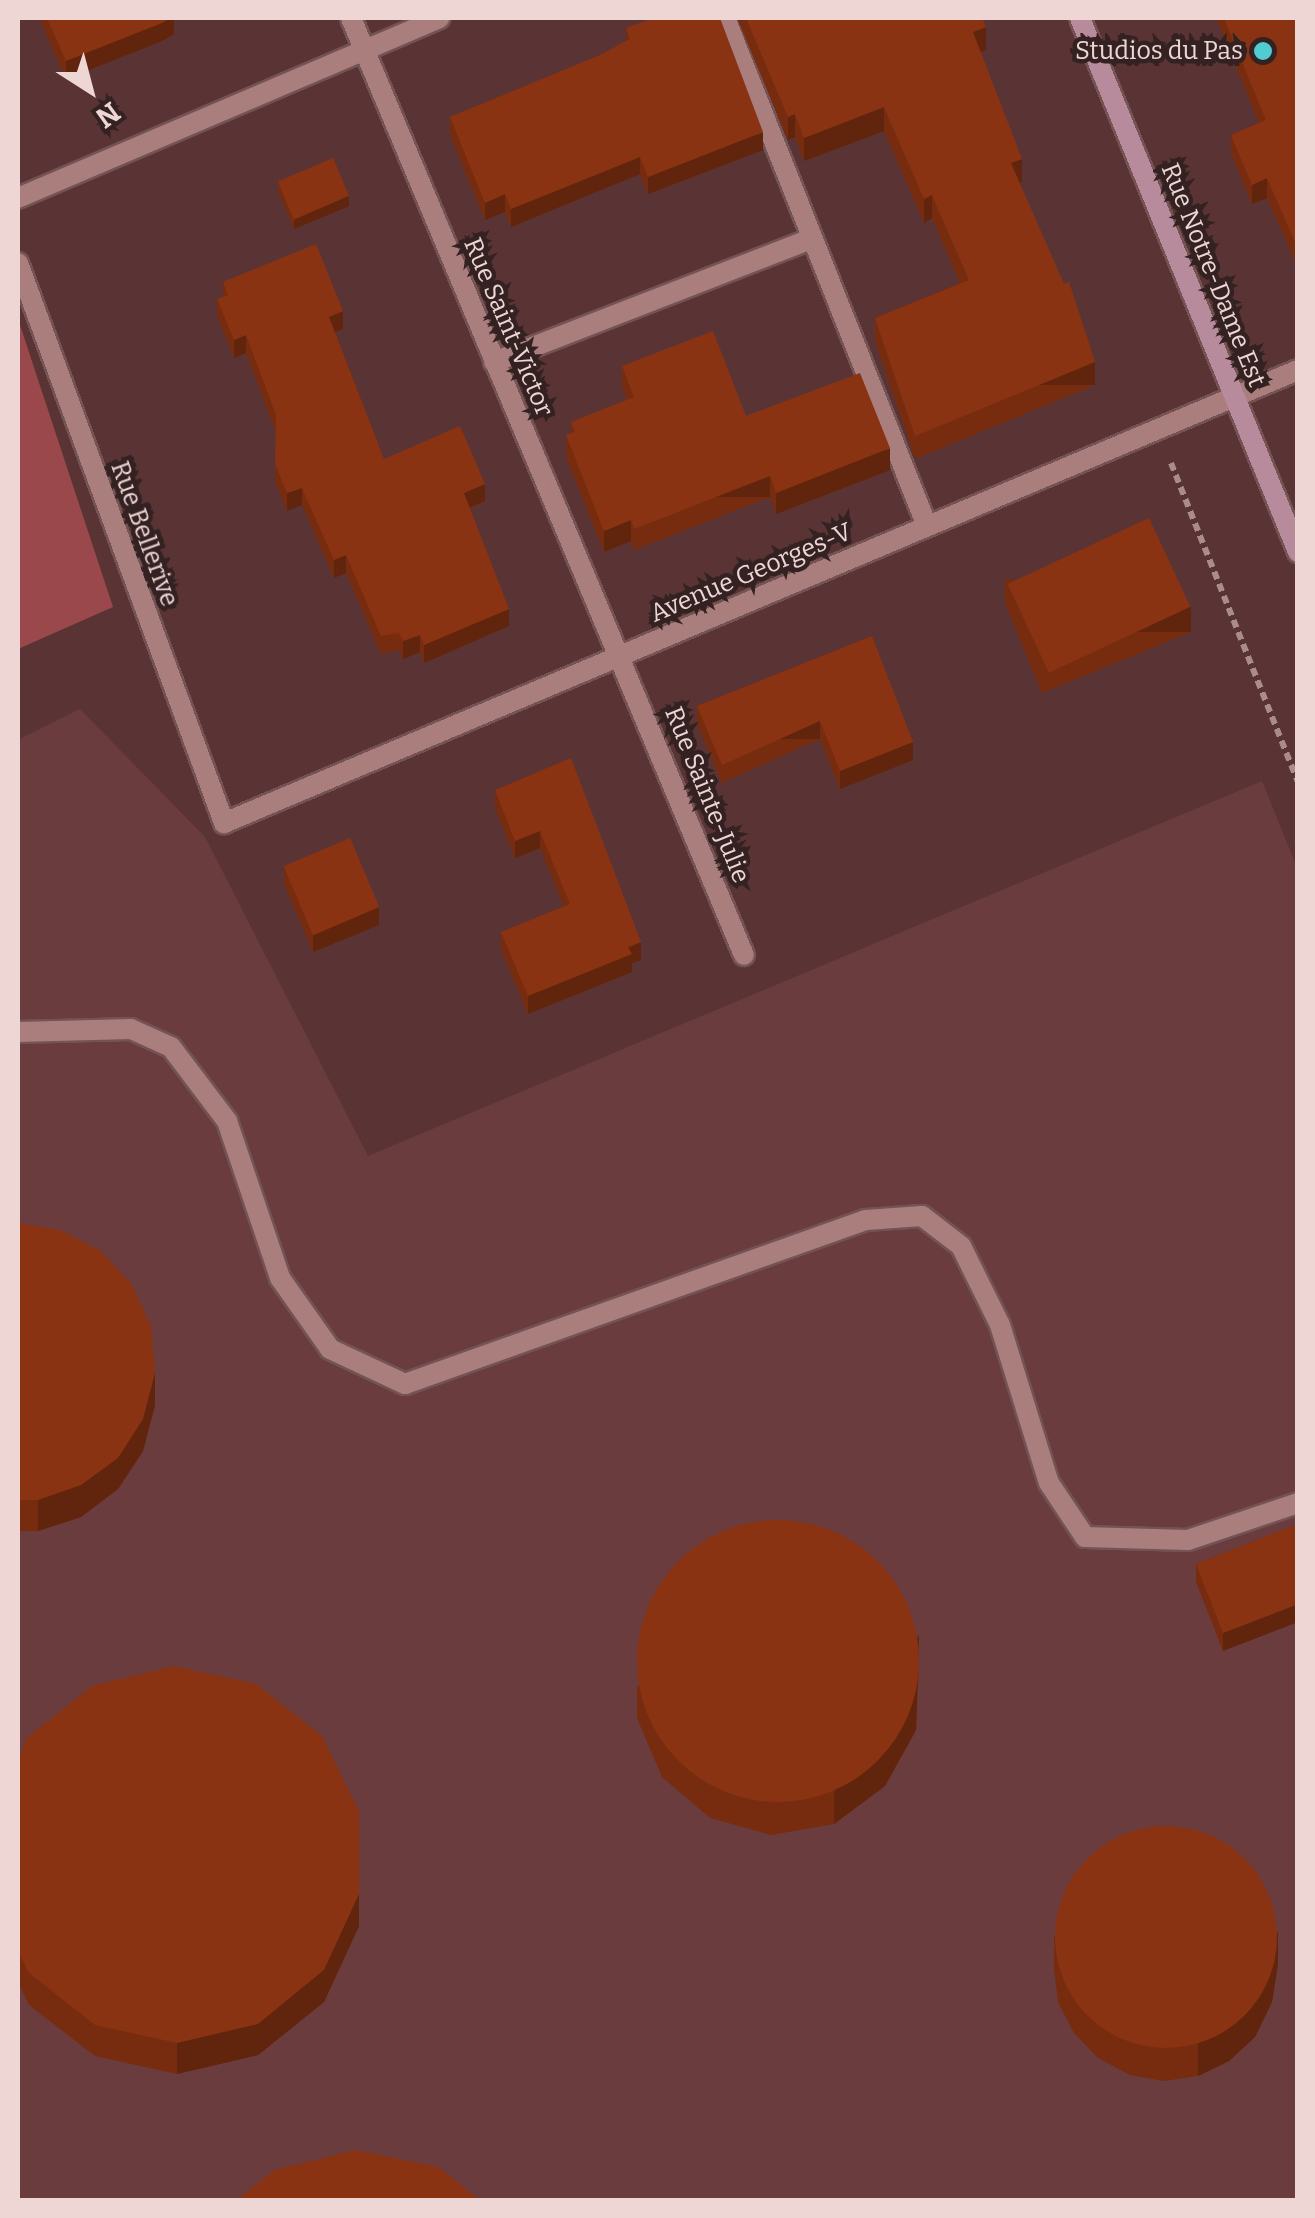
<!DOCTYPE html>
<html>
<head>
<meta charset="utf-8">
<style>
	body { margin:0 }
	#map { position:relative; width:1315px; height:2218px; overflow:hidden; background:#5a3435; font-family:Bitter,serif }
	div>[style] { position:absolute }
	.built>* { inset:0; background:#6a3c3d }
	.green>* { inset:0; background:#9a484c }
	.path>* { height:6px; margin-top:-3px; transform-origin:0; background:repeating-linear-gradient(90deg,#ab8c8c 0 8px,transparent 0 13px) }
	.roads { filter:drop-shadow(2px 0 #735354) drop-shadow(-2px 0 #735354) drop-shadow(0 2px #735354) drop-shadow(0 -2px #735354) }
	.service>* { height:20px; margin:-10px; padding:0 10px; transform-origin:10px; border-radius:10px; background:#aa7e7d }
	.minor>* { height:20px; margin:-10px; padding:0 10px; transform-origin:10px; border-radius:10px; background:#aa7e7d }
	.tertiary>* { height:20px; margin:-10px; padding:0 10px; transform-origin:10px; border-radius:10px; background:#aa7e7d }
	.secondary>* { height:20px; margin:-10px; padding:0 10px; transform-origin:10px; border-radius:10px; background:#b88b9c }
	.wall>* { inset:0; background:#772c10 }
	.shaded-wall>* { inset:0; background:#61240d; transform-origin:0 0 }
	.building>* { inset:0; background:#8a3313; transform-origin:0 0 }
	.round { border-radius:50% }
	.dots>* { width:28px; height:28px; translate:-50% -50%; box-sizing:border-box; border:5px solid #342222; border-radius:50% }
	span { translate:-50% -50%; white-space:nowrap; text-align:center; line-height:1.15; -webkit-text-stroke:9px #342222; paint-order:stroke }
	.poi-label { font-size:25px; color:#eed6d5 }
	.right { translate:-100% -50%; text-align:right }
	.street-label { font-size:25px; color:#eed6d5 }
	.frame { position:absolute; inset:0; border:20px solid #eed6d5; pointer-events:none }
	.north { position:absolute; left:40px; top:40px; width:100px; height:100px; -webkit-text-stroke:8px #342222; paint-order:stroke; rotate:144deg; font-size:28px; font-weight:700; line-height:40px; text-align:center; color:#eed6d5 }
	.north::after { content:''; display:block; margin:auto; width:35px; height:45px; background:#eed6d5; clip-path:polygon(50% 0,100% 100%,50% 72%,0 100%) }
</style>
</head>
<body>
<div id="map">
	<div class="built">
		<div style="clip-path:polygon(80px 709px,205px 837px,368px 1156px,1262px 781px,1298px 870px,1297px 2200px,18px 2200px,18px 740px)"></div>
	</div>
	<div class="green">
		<div style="clip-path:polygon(18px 319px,113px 607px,18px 649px)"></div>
	</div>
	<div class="path">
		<div style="left:1171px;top:463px;width:343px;rotate:68.3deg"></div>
	</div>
	<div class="roads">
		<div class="service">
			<div style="left:725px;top:18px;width:547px;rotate:68.32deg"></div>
			<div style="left:494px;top:362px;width:340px;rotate:-21.2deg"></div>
			<div style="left:18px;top:1032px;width:113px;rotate:-1.5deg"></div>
			<div style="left:131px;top:1029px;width:44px;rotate:24.2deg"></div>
			<div style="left:171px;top:1047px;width:93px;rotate:52.9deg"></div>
			<div style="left:227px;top:1121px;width:166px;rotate:71.3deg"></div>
			<div style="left:280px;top:1278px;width:87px;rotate:54.8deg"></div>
			<div style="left:330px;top:1349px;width:83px;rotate:25deg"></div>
			<div style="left:405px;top:1384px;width:489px;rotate:-19.6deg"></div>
			<div style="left:866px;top:1220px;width:56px;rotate:-4.1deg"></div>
			<div style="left:922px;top:1216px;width:49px;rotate:37.6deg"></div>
			<div style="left:961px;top:1246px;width:88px;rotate:63.7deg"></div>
			<div style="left:1000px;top:1325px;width:165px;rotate:72.8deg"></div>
			<div style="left:1049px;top:1483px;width:65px;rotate:56.3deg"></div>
			<div style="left:1085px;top:1537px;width:103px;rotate:1.7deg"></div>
			<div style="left:1188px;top:1540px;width:116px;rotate:-18.6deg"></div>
		</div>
		<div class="minor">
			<div style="left:351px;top:18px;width:1016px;rotate:67.25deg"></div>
			<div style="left:18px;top:198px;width:458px;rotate:-23.1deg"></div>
			<div style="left:18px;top:263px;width:597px;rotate:69.8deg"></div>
		</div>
		<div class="tertiary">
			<div style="left:224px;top:823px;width:1166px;rotate:-22.87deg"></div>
		</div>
		<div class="secondary">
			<div style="left:1080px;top:18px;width:577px;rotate:67.79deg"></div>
		</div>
	</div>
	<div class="wall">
		<div style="clip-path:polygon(39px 18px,174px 18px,174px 34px,162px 41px,66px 79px)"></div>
		<div style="clip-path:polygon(737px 18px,982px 18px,986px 50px,981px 52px,1022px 182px,1019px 183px,1095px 385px,915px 459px,875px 341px,875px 318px,960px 283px,932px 218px,924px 223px,884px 131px,804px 161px,795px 137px,788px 140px)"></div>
		<div style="clip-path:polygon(1216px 18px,1298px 18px,1295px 261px,1267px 198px,1252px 204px,1231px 154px,1231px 135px,1259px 123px)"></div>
		<div style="clip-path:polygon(626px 28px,763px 150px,648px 194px,640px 174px,511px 227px,505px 212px,485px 220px,450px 135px,450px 117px,600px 55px,626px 41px)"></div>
		<div style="clip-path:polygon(278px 181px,349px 206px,294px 229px,278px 191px)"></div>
		<div style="clip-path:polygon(223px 282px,343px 329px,335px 332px,384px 459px,485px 501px,470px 508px,509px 626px,424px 663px,420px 652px,403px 659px,399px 650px,381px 654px,346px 573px,334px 578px,302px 505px,287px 511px,275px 482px,276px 432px,246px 353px,234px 358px,217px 316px,217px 299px,223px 297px)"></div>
		<div style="clip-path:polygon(622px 366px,746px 416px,890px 470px,776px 514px,770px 497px,634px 550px,631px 541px,604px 552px,566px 457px,566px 435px,571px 434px,571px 422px,627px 400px,622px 387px)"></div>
		<div style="clip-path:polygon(1005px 578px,1191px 632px,1042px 693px,1005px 603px)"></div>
		<div style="clip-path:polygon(872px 636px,913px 760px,840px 789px,820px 739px,722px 783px,697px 724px,697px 706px)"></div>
		<div style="clip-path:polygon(571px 758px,641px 960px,632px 963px,632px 972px,528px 1014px,501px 950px,501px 932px,564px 906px,540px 848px,515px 858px,495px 808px,495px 790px)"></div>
		<div style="clip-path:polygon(284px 866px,379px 925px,313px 952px,284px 884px)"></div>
		<div style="clip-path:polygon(18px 1223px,155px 1405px,143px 1451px,118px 1489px,81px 1517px,38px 1531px,18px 1531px)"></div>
		<div style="clip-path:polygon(1298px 1524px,1223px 1651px,1196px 1582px,1196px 1564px)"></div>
		<div style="clip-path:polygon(919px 1667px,916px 1730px,885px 1786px,834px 1824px,771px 1835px,710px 1818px,662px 1777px,637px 1718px,637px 1686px)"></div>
		<div style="clip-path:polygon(18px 1759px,359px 1926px,324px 2002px,258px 2055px,177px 2074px,95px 2056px,29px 2005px,18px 1982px)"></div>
		<div style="clip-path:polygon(1054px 1936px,1278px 1964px,1272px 2002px,1255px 2037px,1229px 2061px,1198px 2076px,1164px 2081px,1130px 2075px,1098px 2058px,1074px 2033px,1058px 2002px,1054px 1968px)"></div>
	</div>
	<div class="shaded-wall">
		<div style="clip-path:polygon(168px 18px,174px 18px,174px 34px,162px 41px,66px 79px,66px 61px)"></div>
		<div style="clip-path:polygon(986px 27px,986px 50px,973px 55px,973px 32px)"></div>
		<div style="clip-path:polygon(884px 107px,884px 131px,804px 161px,804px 138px)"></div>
		<div style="clip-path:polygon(795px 114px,795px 137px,788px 140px,788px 117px)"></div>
		<div style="clip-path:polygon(763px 132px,763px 150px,648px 194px,648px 177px)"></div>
		<div style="clip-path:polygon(640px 157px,640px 174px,511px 227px,511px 209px)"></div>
		<div style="clip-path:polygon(1022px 159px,1022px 182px,1011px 186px,1011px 163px)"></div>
		<div style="clip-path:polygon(1267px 178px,1267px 198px,1252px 204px,1252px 185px)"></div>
		<div style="clip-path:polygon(505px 194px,505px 212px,485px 220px,485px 203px)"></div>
		<div style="clip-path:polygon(932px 195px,932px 218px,924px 223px,924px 199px)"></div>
		<div style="clip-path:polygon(349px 196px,349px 206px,294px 229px,294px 220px)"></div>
		<div style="left:1298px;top:241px;width:19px;height:3px;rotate:90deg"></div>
		<div style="clip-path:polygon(343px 311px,343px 329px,329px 334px,329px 317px)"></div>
		<div style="clip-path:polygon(246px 335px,246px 353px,234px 358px,234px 340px)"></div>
		<div style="left:1095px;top:362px;width:23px;height:195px;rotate:90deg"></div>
		<div style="clip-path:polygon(890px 448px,890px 470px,776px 514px,776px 493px)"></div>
		<div style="left:770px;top:476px;width:21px;height:146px;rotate:90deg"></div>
		<div style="clip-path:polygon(485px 484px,485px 501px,464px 510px,464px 493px)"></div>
		<div style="clip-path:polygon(302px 488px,302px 505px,287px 511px,287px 493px)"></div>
		<div style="clip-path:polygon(631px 520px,631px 541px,604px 552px,604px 531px)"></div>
		<div style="clip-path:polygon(346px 555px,346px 573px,334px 578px,334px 560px)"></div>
		<div style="left:1191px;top:607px;width:25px;height:161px;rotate:90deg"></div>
		<div style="clip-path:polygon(509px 609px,509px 626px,424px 663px,424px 645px)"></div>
		<div style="clip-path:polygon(420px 635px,420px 652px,403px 659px,403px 641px)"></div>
		<div style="left:820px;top:721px;width:18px;height:107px;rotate:90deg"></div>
		<div style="clip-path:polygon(913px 742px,913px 760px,840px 789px,840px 771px)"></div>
		<div style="clip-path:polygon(540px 831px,540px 848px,515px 858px,515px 841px)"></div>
		<div style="clip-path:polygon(379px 907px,379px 925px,313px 952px,313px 935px)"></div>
		<div style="clip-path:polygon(641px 942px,641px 960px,632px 963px,632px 972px,528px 1014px,528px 996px)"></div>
		<div style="clip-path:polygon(155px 1373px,155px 1405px,143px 1451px,118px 1489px,81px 1517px,38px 1531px,38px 1500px)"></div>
		<div style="clip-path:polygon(1298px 1604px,1298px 1622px,1223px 1651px,1223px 1633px)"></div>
		<div style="clip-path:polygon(919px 1635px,916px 1730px,885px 1786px,834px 1824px,834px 1792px)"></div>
		<div style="clip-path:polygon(359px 1894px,359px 1926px,324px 2002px,258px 2055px,177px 2074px,177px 2043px)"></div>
		<div style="clip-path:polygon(1278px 1932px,1278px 1964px,1272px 2002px,1255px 2037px,1229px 2061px,1198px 2076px,1198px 2044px)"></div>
	</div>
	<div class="building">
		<div style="clip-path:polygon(47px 18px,171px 18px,162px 23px,66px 61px)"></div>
		<div style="clip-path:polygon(654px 18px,720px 18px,763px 132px,648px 177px,640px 157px,511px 209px,505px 194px,485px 203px,450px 117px,600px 55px,630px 39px,626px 28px)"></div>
		<div style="clip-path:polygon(746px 18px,982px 18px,986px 27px,973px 32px,1022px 159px,1011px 163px,1064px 284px,1069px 282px,1095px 362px,915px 436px,875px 318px,969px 280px,932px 195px,924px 199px,884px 107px,804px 138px,795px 114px,788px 117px)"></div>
		<div style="clip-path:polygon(1224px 18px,1298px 18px,1298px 241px,1295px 242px,1267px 178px,1252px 185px,1231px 135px,1266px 120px)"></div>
		<div style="left:333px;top:158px;width:41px;height:60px;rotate:67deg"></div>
		<div style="clip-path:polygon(316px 244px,343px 311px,329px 317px,384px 459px,460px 426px,485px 484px,464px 493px,509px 609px,424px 645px,420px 635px,403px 641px,399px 633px,381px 636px,346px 555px,334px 560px,302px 488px,287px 493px,275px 464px,276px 415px,246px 335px,234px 340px,217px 299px,228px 295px,223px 282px)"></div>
		<div style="clip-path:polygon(713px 331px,746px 416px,860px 373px,890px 448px,776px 493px,770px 476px,634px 529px,631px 520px,604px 531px,566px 435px,575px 432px,571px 422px,634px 397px,622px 366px)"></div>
		<div style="left:1149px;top:518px;width:98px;height:156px;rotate:65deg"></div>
		<div style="clip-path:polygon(872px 636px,913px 742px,840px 771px,820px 721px,722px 765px,697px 706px)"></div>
		<div style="clip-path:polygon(571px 758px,641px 942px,628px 947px,632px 954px,528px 996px,501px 932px,570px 904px,540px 831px,515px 841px,495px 790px)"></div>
		<div style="left:350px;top:838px;width:75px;height:72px;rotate:67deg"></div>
		<div style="clip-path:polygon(18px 1223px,60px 1230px,101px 1251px,132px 1285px,151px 1327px,155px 1373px,143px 1419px,118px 1458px,81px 1485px,38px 1500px,18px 1500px)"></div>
		<div class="round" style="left:637px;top:1520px;width:282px;height:282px"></div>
		<div style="clip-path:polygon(1298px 1524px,1298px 1604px,1223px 1633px,1196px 1564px)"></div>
		<div style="clip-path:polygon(174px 1666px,256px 1684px,322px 1736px,359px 1811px,359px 1894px,324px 1970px,258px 2024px,177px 2043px,95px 2025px,29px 1973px,18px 1951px,18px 1759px,27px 1738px,92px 1686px)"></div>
		<div class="round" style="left:1055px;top:1826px;width:222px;height:222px"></div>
		<div style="clip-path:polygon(356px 2150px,438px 2167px,480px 2200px,236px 2200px,275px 2170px)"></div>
	</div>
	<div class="dots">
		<div style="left:1263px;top:51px;background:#51ccd1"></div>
	</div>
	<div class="poi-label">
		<span class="right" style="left:1243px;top:51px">Studios du Pas</span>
	</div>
	<div class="street-label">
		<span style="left:1213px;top:275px;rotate:68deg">Rue Notre-Dame Est</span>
		<span style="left:508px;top:327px;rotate:67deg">Rue Saint-Victor</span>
		<span style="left:144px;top:534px;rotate:70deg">Rue Bellerive</span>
		<span style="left:751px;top:573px;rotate:-23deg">Avenue Georges-V</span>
		<span style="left:707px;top:795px;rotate:68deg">Rue Sainte-Julie</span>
	</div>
	<div class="frame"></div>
	<div class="north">N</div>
</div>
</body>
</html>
